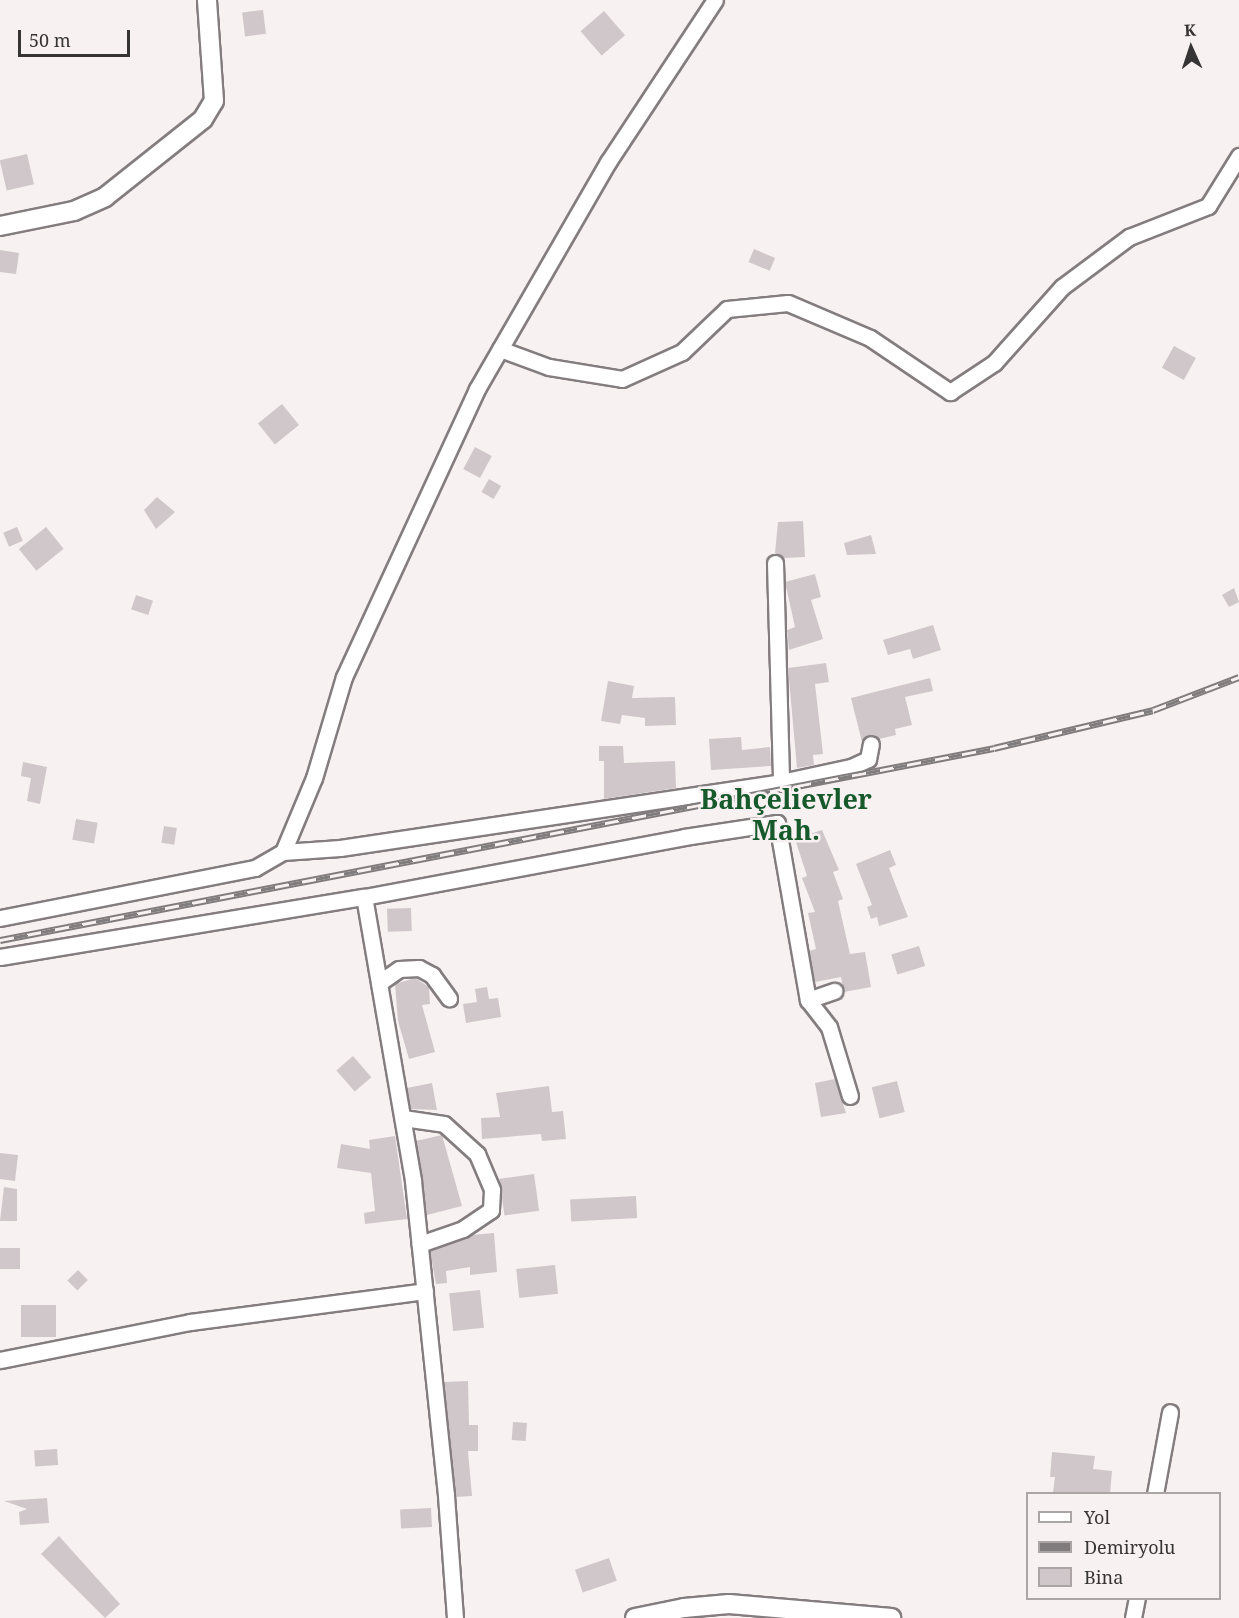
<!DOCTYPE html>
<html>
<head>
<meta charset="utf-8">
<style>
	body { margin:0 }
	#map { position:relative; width:1239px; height:1618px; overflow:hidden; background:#f8f1f2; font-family:"Noto Serif",serif }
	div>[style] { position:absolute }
	.building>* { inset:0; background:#cfc7c9; transform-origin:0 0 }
	.roads { filter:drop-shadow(2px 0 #847d7f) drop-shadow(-2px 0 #847d7f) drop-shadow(0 2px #847d7f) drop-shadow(0 -2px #847d7f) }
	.minor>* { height:15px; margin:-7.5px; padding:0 7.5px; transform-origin:7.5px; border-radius:7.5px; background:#fff }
	.tertiary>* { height:18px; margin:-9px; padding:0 9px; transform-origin:9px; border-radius:9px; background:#fff }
	.rail>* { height:7px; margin-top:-3.5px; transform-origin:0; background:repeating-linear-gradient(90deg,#f8f1f2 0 14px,#807c7d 0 28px); box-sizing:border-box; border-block:2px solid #807c7d }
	span { translate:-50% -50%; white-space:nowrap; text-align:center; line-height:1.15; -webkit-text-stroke:5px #f8f1f2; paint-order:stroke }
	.district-label { font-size:27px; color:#16592b; font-weight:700 }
	.legend { position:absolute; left:1026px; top:1492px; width:195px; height:108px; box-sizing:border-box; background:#f8f1f2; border:2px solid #aba5a6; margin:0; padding:8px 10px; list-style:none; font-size:18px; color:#373435 }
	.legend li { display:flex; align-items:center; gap:12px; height:30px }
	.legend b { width:30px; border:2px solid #aba5a6 }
	.north { position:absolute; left:1161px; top:18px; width:60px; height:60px; -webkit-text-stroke:4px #f8f1f2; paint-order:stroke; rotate:357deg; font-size:16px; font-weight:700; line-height:24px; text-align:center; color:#373435 }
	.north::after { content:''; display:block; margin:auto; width:21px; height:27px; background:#373435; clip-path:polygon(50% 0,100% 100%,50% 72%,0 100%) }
	.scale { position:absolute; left:18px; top:30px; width:112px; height:27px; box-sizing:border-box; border:3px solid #373435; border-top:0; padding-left:8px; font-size:18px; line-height:21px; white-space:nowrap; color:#373435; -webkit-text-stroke:4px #f8f1f2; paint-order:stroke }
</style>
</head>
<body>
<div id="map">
	<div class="building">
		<div style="left:263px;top:10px;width:24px;height:21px;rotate:83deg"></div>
		<div style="left:604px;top:11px;width:32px;height:31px;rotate:49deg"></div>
		<div style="left:27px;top:154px;width:31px;height:28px;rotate:77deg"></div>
		<div style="left:754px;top:249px;width:23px;height:14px;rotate:23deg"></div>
		<div style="clip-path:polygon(0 250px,19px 253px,16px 274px,0 272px)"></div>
		<div style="left:1174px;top:346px;width:25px;height:25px;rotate:29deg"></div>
		<div style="left:282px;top:404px;width:27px;height:31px;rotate:51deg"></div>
		<div style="left:475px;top:447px;width:19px;height:25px;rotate:28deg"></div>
		<div style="left:489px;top:479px;width:14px;height:15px;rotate:30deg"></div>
		<div style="clip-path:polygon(157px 497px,175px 512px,156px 529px,144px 510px)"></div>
		<div style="clip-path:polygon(803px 521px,805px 557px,783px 558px,775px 553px,778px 522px)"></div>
		<div style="left:17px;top:527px;width:15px;height:15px;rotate:67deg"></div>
		<div style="left:46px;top:527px;width:28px;height:35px;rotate:51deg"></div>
		<div style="clip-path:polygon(871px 535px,876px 554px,847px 555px,844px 543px)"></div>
		<div style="clip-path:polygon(815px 574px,821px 597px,811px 600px,823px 639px,789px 650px,787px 630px,795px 627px,785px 582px)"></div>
		<div style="clip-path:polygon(1234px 588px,1239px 602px,1229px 607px,1222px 595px)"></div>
		<div style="left:136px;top:595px;width:18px;height:15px;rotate:19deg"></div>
		<div style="clip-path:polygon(933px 625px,941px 650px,913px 659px,910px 649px,888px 655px,883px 640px)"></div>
		<div style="clip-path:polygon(826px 663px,829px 682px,815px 684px,823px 754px,813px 755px,814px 765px,797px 768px,788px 668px)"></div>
		<div style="clip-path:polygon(930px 678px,933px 691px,905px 697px,912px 725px,895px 729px,896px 735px,879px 739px,868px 735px,862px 742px,851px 698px)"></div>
		<div style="clip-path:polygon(608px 681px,634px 686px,632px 698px,675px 697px,676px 725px,645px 726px,645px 718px,622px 715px,620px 724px,601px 721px)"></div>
		<div style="clip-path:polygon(741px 737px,742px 750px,770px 747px,771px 766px,711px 770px,709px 739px)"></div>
		<div style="clip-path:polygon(599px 746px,623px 746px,624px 763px,675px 761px,676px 788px,604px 799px,604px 761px,599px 761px)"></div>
		<div style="clip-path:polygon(23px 762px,47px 767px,40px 804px,27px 801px,31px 778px,21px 776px)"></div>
		<div style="left:76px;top:819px;width:22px;height:21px;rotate:10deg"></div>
		<div style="left:164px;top:826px;width:13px;height:17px;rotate:9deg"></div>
		<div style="clip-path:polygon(822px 830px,839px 870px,833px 872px,843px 899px,838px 901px,850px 954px,865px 952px,871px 987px,844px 992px,841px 977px,815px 982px,809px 951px,816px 949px,808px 913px,815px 912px,802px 878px,807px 876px,795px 839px)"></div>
		<div style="clip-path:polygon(890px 850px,896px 865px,889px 868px,908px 917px,879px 926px,877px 917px,871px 919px,867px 907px,872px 905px,856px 864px)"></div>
		<div style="left:411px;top:908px;width:23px;height:24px;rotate:88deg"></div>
		<div style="left:919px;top:946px;width:21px;height:29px;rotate:73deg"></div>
		<div style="clip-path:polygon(415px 978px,429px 987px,430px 1004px,422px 1005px,435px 1052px,409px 1059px,398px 1021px,395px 984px)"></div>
		<div style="clip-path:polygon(487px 987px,489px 999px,498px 998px,501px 1017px,466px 1023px,463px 1004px,477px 1002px,475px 989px)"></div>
		<div style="left:353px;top:1056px;width:28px;height:22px;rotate:49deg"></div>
		<div style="clip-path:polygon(835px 1079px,846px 1113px,821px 1117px,815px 1083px)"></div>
		<div style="left:897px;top:1081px;width:32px;height:26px;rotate:76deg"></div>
		<div style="clip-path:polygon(432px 1083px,437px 1110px,411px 1109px,407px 1088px)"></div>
		<div style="clip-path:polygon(549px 1086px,552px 1112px,563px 1111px,566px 1139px,542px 1141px,541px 1134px,482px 1139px,481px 1118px,500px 1117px,496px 1093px)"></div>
		<div style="clip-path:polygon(442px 1135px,462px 1206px,427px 1215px,416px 1141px)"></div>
		<div style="clip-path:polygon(395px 1136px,407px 1219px,365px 1224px,364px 1213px,375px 1211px,371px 1173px,337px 1168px,341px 1144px,370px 1149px,369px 1140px)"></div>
		<div style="clip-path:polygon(0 1153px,18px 1155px,15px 1181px,0 1179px)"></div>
		<div style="left:534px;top:1174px;width:37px;height:35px;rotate:82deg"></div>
		<div style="clip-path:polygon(4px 1187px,17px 1189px,17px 1221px,0 1221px)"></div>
		<div style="left:636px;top:1196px;width:22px;height:66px;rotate:87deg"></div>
		<div style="clip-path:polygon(494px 1233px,497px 1272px,470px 1275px,470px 1267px,446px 1271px,447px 1283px,436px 1284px,430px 1251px,472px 1235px)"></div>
		<div style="left:20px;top:1248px;width:21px;height:20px;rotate:90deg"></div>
		<div style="left:555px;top:1265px;width:29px;height:39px;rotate:84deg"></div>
		<div style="left:78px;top:1270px;width:14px;height:15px;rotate:45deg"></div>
		<div style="left:480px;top:1290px;width:38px;height:31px;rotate:84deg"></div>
		<div style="left:56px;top:1305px;width:32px;height:35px;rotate:90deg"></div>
		<div style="clip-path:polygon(468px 1381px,469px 1425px,478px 1425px,478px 1451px,468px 1451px,472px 1496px,456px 1497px,444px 1382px)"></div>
		<div style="left:513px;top:1422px;width:14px;height:18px;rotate:4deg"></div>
		<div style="left:57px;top:1449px;width:16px;height:23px;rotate:86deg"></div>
		<div style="clip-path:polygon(1052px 1452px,1095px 1456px,1093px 1469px,1112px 1471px,1110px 1494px,1053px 1492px,1055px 1477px,1050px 1477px)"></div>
		<div style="clip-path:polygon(47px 1498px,49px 1523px,20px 1525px,19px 1512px,27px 1509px,4px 1501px)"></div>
		<div style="left:431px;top:1508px;width:19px;height:31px;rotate:87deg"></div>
		<div style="clip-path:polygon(59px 1536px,120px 1604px,105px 1618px,41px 1554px)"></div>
		<div style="left:609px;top:1558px;width:24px;height:36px;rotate:71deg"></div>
	</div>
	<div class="roads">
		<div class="minor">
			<div style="left:500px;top:349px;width:52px;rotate:20.2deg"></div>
			<div style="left:549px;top:367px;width:74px;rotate:9.3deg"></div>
			<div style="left:622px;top:379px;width:66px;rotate:-24.2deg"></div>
			<div style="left:682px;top:352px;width:62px;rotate:-43.7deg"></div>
			<div style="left:727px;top:309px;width:61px;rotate:-5.6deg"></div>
			<div style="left:788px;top:303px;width:89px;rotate:23.1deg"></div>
			<div style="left:870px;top:338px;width:97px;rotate:34deg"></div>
			<div style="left:950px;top:392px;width:53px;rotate:-33.4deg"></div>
			<div style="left:994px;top:363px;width:102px;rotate:-48.2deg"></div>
			<div style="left:1062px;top:287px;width:84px;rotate:-36.7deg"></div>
			<div style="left:1129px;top:237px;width:85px;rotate:-21.4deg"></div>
			<div style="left:1208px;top:206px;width:59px;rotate:-58.2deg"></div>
			<div style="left:775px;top:563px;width:219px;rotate:88.4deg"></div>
			<div style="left:283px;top:852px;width:57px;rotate:-4deg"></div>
			<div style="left:340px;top:848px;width:446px;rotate:-8.5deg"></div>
			<div style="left:781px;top:782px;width:72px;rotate:-12.1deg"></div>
			<div style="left:851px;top:767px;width:19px;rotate:-25deg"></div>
			<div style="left:868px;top:759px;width:15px;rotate:-79deg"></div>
			<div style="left:0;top:918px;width:260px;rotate:-11.1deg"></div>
			<div style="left:255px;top:868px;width:32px;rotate:-30deg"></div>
			<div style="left:283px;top:852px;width:80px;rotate:-67.3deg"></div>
			<div style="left:314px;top:778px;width:105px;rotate:-73.5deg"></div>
			<div style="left:344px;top:677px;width:317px;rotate:-65.2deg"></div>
			<div style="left:477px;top:389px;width:262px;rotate:-60deg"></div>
			<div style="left:608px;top:162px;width:194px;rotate:-56.6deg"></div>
			<div style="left:0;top:957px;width:369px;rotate:-9.4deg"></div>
			<div style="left:379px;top:983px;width:24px;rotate:-35deg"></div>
			<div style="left:399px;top:969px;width:20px;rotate:-3deg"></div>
			<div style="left:419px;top:968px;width:15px;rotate:28deg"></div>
			<div style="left:432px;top:975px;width:29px;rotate:54deg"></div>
			<div style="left:808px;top:1000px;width:28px;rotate:-19deg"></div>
			<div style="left:403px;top:1118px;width:41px;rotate:8.3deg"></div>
			<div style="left:444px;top:1124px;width:45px;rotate:42.3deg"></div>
			<div style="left:477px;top:1154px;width:39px;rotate:67deg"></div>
			<div style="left:492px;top:1190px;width:20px;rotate:93deg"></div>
			<div style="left:491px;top:1210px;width:34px;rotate:146deg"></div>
			<div style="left:463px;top:1229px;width:46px;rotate:160.8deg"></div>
			<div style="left:0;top:1360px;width:194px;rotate:-11.3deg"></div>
			<div style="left:190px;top:1322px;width:237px;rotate:-7.5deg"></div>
			<div style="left:1155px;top:1494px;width:83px;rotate:-79.6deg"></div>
			<div style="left:455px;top:1618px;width:123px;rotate:-94.2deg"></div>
			<div style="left:446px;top:1495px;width:317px;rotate:-96deg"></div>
			<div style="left:413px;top:1180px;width:287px;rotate:-99.8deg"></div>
			<div style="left:364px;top:897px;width:326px;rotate:-10.6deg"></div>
			<div style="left:684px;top:837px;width:94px;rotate:-8.6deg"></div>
			<div style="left:777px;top:823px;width:180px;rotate:80.1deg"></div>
			<div style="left:808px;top:1000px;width:34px;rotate:52deg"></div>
			<div style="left:829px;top:1027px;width:72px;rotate:73.1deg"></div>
			<div style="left:1133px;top:1618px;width:20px;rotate:-79deg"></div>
		</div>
		<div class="tertiary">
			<div style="left:0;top:226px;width:76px;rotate:-11.5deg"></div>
			<div style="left:74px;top:211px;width:34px;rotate:-24deg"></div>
			<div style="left:105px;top:197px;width:125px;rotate:-38.5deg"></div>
			<div style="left:203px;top:119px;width:21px;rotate:-59deg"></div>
			<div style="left:214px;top:101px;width:101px;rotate:-94deg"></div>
			<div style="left:635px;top:1618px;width:50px;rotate:-11.5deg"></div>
			<div style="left:684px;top:1608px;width:45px;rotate:-5.1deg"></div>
			<div style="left:729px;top:1604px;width:163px;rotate:4.9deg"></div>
		</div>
	</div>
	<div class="rail">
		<div style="left:0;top:940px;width:1012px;rotate:-10.93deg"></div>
		<div style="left:994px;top:748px;width:163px;rotate:-13.4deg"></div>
		<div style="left:1153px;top:710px;width:92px;rotate:-21deg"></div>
	</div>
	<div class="district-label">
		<span style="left:786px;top:814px">Bahçelievler<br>Mah.</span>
	</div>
	<ul class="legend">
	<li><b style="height:8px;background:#fff"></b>Yol</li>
	<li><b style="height:8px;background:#807c7d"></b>Demiryolu</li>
	<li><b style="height:16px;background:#cfc7c9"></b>Bina</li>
	</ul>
	<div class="north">K</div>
	<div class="scale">50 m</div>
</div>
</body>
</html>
